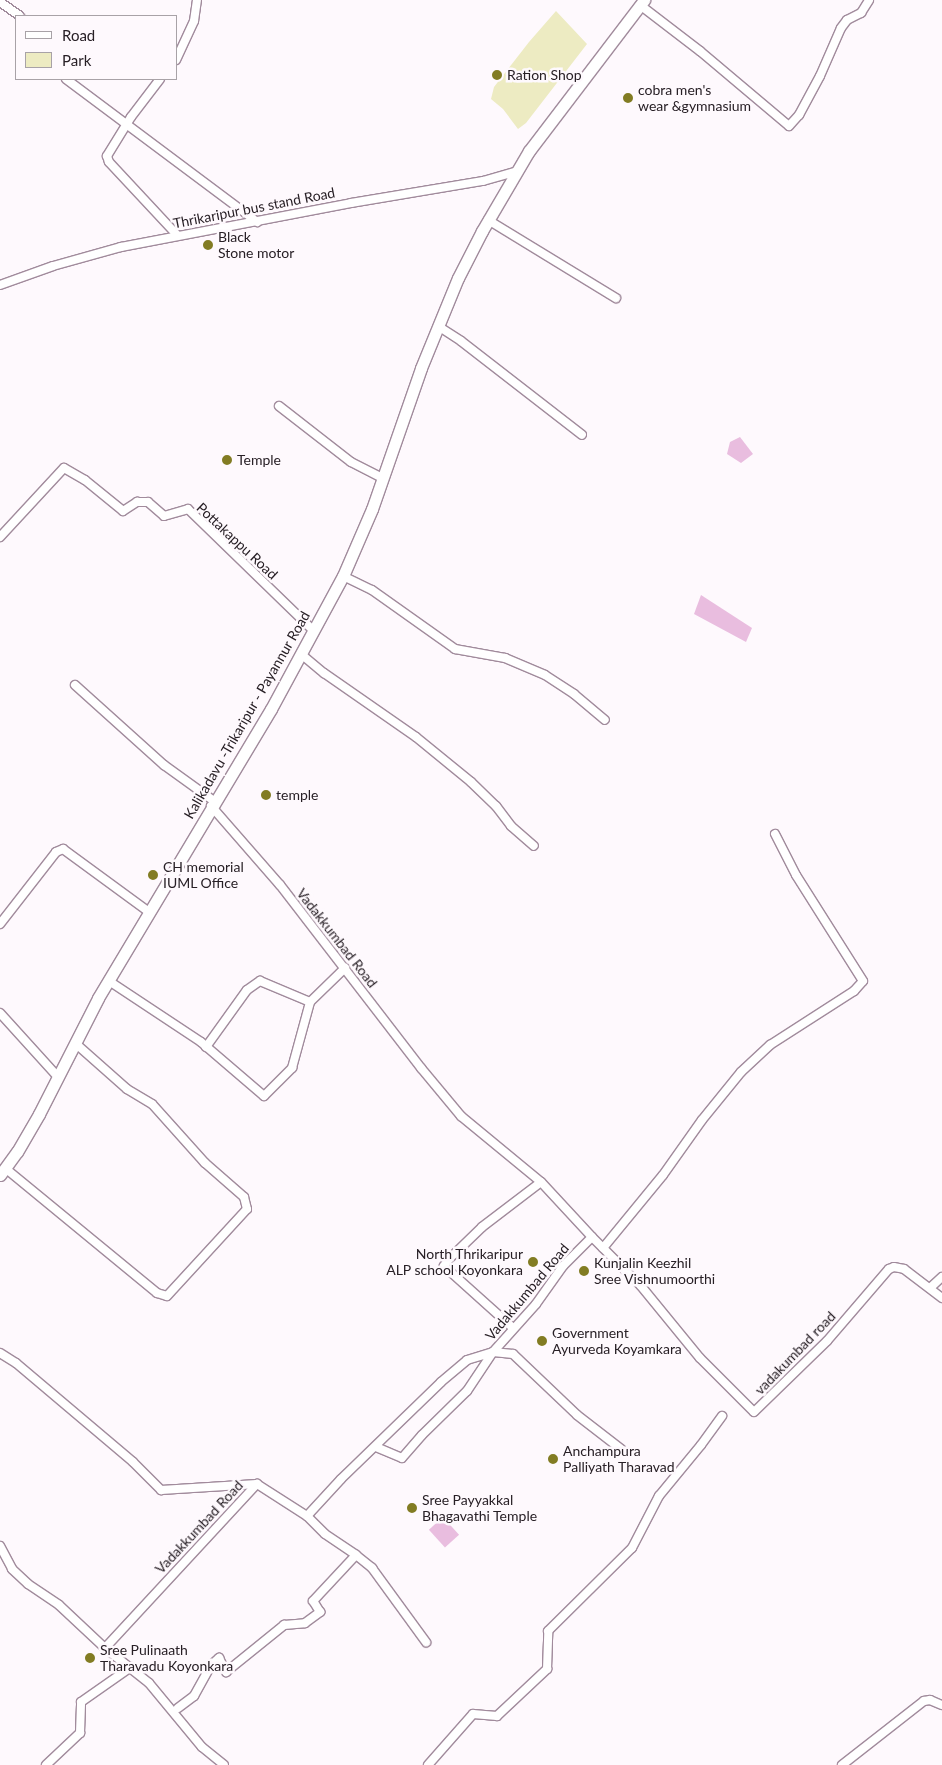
<!DOCTYPE html>
<html>
<head>
<meta charset="utf-8">
<style>
	body { margin:0 }
	#map { position:relative; width:942px; height:1765px; overflow:hidden; background:#fef9fd; font-family:Lato,sans-serif }
	div>[style] { position:absolute }
	.green>* { inset:0; background:#edebc2 }
	.water>* { inset:0; background:#e9bddf; transform-origin:0 0 }
	.roads { filter:drop-shadow(1px 0 #a18b9c) drop-shadow(-1px 0 #a18b9c) drop-shadow(0 1px #a18b9c) drop-shadow(0 -1px #a18b9c) }
	.street>* { height:8px; margin:-4px; padding:0 4px; transform-origin:4px; border-radius:4px; background:#fff }
	.secondary>* { height:11px; margin:-5.5px; padding:0 5.5px; transform-origin:5.5px; border-radius:5.5px; background:#fff }
	.dots>* { width:14px; height:14px; translate:-50% -50%; box-sizing:border-box; border:2px solid #fef9fd; border-radius:50% }
	span { translate:-50% -50%; white-space:nowrap; text-align:center; line-height:1.15; -webkit-text-stroke:5px #fef9fd; paint-order:stroke }
	.poi-label { font-size:14px; color:#282026 }
	.left { translate:0 -50%; text-align:left }
	.right { translate:-100% -50%; text-align:right }
	.street-label { font-size:14px; color:#282026 }
	.legend { position:absolute; left:15px; top:15px; width:162px; height:65px; box-sizing:border-box; background:#fef9fd; border:1px solid #a8a2a7; margin:0; padding:6px 9px; list-style:none; font-size:15px; color:#282026 }
	.legend li { display:flex; align-items:center; gap:10px; height:25px }
	.legend b { width:25px; border:1px solid #a8a2a7 }
</style>
</head>
<body>
<div id="map">
	<div class="green">
		<div style="clip-path:polygon(556px 11px,587px 44px,526px 123px,518px 129px,503px 109px,491px 99px,494px 87px,529px 42px)"></div>
	</div>
	<div class="water">
		<div style="clip-path:polygon(740px 437px,753px 454px,741px 463px,727px 454px,730px 442px)"></div>
		<div style="clip-path:polygon(701px 595px,752px 628px,746px 642px,694px 614px)"></div>
		<div style="left:443px;top:1517px;width:24px;height:19px;rotate:48deg"></div>
	</div>
	<div class="roads">
		<div class="street">
			<div style="left:0;top:2px;width:24px;rotate:35deg"></div>
			<div style="left:640px;top:5px;width:76px;rotate:37.5deg"></div>
			<div style="left:700px;top:51px;width:116px;rotate:40.1deg"></div>
			<div style="left:789px;top:126px;width:15px;rotate:-48deg"></div>
			<div style="left:799px;top:115px;width:44px;rotate:-61.7deg"></div>
			<div style="left:820px;top:76px;width:52px;rotate:-66.4deg"></div>
			<div style="left:841px;top:28px;width:10px;rotate:-53deg"></div>
			<div style="left:847px;top:20px;width:16px;rotate:-27deg"></div>
			<div style="left:861px;top:13px;width:15px;rotate:-58deg"></div>
			<div style="left:176px;top:60px;width:43px;rotate:-65.2deg"></div>
			<div style="left:194px;top:21px;width:21px;rotate:-82deg"></div>
			<div style="left:66px;top:79px;width:239px;rotate:36.8deg"></div>
			<div style="left:160px;top:79px;width:48px;rotate:127.3deg"></div>
			<div style="left:131px;top:117px;width:46px;rotate:121.6deg"></div>
			<div style="left:107px;top:156px;width:6px;rotate:72deg"></div>
			<div style="left:109px;top:162px;width:100px;rotate:47deg"></div>
			<div style="left:488px;top:220px;width:150px;rotate:31.4deg"></div>
			<div style="left:0;top:285px;width:56px;rotate:-19.7deg"></div>
			<div style="left:53px;top:266px;width:71px;rotate:-15.6deg"></div>
			<div style="left:121px;top:247px;width:234px;rotate:-10.8deg"></div>
			<div style="left:351px;top:203px;width:134px;rotate:-9.5deg"></div>
			<div style="left:483px;top:181px;width:35px;rotate:-16deg"></div>
			<div style="left:438px;top:326px;width:27px;rotate:33deg"></div>
			<div style="left:461px;top:341px;width:153px;rotate:37.8deg"></div>
			<div style="left:279px;top:406px;width:91px;rotate:37.9deg"></div>
			<div style="left:351px;top:462px;width:36px;rotate:27deg"></div>
			<div style="left:0;top:537px;width:94px;rotate:-47.2deg"></div>
			<div style="left:64px;top:468px;width:24px;rotate:30deg"></div>
			<div style="left:85px;top:480px;width:49px;rotate:39.2deg"></div>
			<div style="left:123px;top:511px;width:17px;rotate:-33deg"></div>
			<div style="left:137px;top:502px;width:11px"></div>
			<div style="left:148px;top:502px;width:21px;rotate:41deg"></div>
			<div style="left:164px;top:516px;width:25px;rotate:-16deg"></div>
			<div style="left:188px;top:509px;width:175px;rotate:44.1deg"></div>
			<div style="left:343px;top:576px;width:32px;rotate:26deg"></div>
			<div style="left:372px;top:590px;width:102px;rotate:35.4deg"></div>
			<div style="left:455px;top:649px;width:51px;rotate:10.2deg"></div>
			<div style="left:505px;top:658px;width:43px;rotate:23deg"></div>
			<div style="left:545px;top:675px;width:35px;rotate:33deg"></div>
			<div style="left:574px;top:694px;width:40px;rotate:40deg"></div>
			<div style="left:301px;top:654px;width:30px;rotate:40deg"></div>
			<div style="left:324px;top:673px;width:112px;rotate:34.8deg"></div>
			<div style="left:416px;top:737px;width:71px;rotate:39.3deg"></div>
			<div style="left:471px;top:782px;width:35px;rotate:44deg"></div>
			<div style="left:496px;top:806px;width:25px;rotate:53deg"></div>
			<div style="left:511px;top:826px;width:30px;rotate:41deg"></div>
			<div style="left:75px;top:685px;width:120px;rotate:42deg"></div>
			<div style="left:164px;top:765px;width:62px;rotate:35.8deg"></div>
			<div style="left:0;top:924px;width:91px;rotate:-52.1deg"></div>
			<div style="left:56px;top:852px;width:8px;rotate:-23deg"></div>
			<div style="left:63px;top:849px;width:107px;rotate:36.2deg"></div>
			<div style="left:109px;top:981px;width:110px;rotate:33.5deg"></div>
			<div style="left:201px;top:1042px;width:83px;rotate:40.6deg"></div>
			<div style="left:264px;top:1096px;width:40px;rotate:-45deg"></div>
			<div style="left:292px;top:1068px;width:68px;rotate:-74.7deg"></div>
			<div style="left:0;top:1013px;width:86px;rotate:47.8deg"></div>
			<div style="left:206px;top:1047px;width:70px;rotate:-54.3deg"></div>
			<div style="left:247px;top:990px;width:16px;rotate:-35deg"></div>
			<div style="left:260px;top:981px;width:54px;rotate:22.8deg"></div>
			<div style="left:310px;top:1002px;width:49px;rotate:-44.2deg"></div>
			<div style="left:5px;top:1168px;width:197px;rotate:39.4deg"></div>
			<div style="left:157px;top:1293px;width:10px;rotate:17deg"></div>
			<div style="left:167px;top:1296px;width:118px;rotate:-47.4deg"></div>
			<div style="left:247px;top:1209px;width:12px;rotate:-104deg"></div>
			<div style="left:244px;top:1197px;width:52px;rotate:-138.9deg"></div>
			<div style="left:205px;top:1163px;width:79px;rotate:-131.9deg"></div>
			<div style="left:152px;top:1104px;width:29px;rotate:-149deg"></div>
			<div style="left:127px;top:1089px;width:69px;rotate:-138.5deg"></div>
			<div style="left:592px;top:1237px;width:69px;rotate:45deg"></div>
			<div style="left:641px;top:1286px;width:93px;rotate:50.7deg"></div>
			<div style="left:700px;top:1358px;width:76px;rotate:45deg"></div>
			<div style="left:754px;top:1412px;width:102px;rotate:-44.2deg"></div>
			<div style="left:827px;top:1341px;width:95px;rotate:-49.3deg"></div>
			<div style="left:889px;top:1269px;width:5px;rotate:-22deg"></div>
			<div style="left:894px;top:1267px;width:10px;rotate:11deg"></div>
			<div style="left:904px;top:1269px;width:48px;rotate:37.3deg"></div>
			<div style="left:603px;top:1248px;width:94px;rotate:-50.6deg"></div>
			<div style="left:663px;top:1175px;width:67px;rotate:-54.7deg"></div>
			<div style="left:702px;top:1120px;width:62px;rotate:-50.9deg"></div>
			<div style="left:741px;top:1072px;width:40px;rotate:-43deg"></div>
			<div style="left:770px;top:1045px;width:100px;rotate:-32.7deg"></div>
			<div style="left:854px;top:991px;width:13px;rotate:-48deg"></div>
			<div style="left:863px;top:981px;width:125px;rotate:-122.3deg"></div>
			<div style="left:796px;top:875px;width:46px;rotate:-117.1deg"></div>
			<div style="left:930px;top:1288px;width:16px;rotate:-43deg"></div>
			<div style="left:513px;top:1328px;width:93px;rotate:-138.1deg"></div>
			<div style="left:444px;top:1266px;width:7px;rotate:-56deg"></div>
			<div style="left:448px;top:1260px;width:47px;rotate:-44.1deg"></div>
			<div style="left:482px;top:1227px;width:74px;rotate:-37.3deg"></div>
			<div style="left:0;top:1353px;width:19px;rotate:32deg"></div>
			<div style="left:16px;top:1363px;width:153px;rotate:40.2deg"></div>
			<div style="left:133px;top:1462px;width:40px;rotate:45deg"></div>
			<div style="left:161px;top:1490px;width:96px;rotate:-3.6deg"></div>
			<div style="left:376px;top:1447px;width:28px;rotate:23deg"></div>
			<div style="left:402px;top:1458px;width:30px;rotate:-49deg"></div>
			<div style="left:422px;top:1435px;width:63px;rotate:-44.4deg"></div>
			<div style="left:467px;top:1391px;width:47px;rotate:-56.3deg"></div>
			<div style="left:493px;top:1352px;width:20px;rotate:6deg"></div>
			<div style="left:513px;top:1354px;width:88px;rotate:43.6deg"></div>
			<div style="left:577px;top:1415px;width:56px;rotate:37.7deg"></div>
			<div style="left:307px;top:1516px;width:25px;rotate:45deg"></div>
			<div style="left:325px;top:1534px;width:37px;rotate:34deg"></div>
			<div style="left:356px;top:1555px;width:21px;rotate:39deg"></div>
			<div style="left:372px;top:1568px;width:92px;rotate:53.9deg"></div>
			<div style="left:0;top:1546px;width:26px;rotate:62deg"></div>
			<div style="left:12px;top:1569px;width:22px;rotate:43deg"></div>
			<div style="left:28px;top:1584px;width:37px;rotate:34deg"></div>
			<div style="left:59px;top:1605px;width:63px;rotate:43.1deg"></div>
			<div style="left:105px;top:1648px;width:224px;rotate:-47.2deg"></div>
			<div style="left:257px;top:1484px;width:59px;rotate:32.6deg"></div>
			<div style="left:307px;top:1516px;width:50px;rotate:-47.4deg"></div>
			<div style="left:341px;top:1479px;width:139px;rotate:-44.1deg"></div>
			<div style="left:441px;top:1382px;width:34px;rotate:-40deg"></div>
			<div style="left:467px;top:1360px;width:27px;rotate:-17deg"></div>
			<div style="left:493px;top:1352px;width:64px;rotate:-48.1deg"></div>
			<div style="left:536px;top:1304px;width:47px;rotate:-54.6deg"></div>
			<div style="left:563px;top:1266px;width:41px;rotate:-45deg"></div>
			<div style="left:592px;top:1237px;width:75px;rotate:-132.8deg"></div>
			<div style="left:541px;top:1182px;width:104px;rotate:-140.5deg"></div>
			<div style="left:461px;top:1116px;width:62px;rotate:-129.8deg"></div>
			<div style="left:421px;top:1068px;width:231px;rotate:-127.6deg"></div>
			<div style="left:280px;top:885px;width:105px;rotate:-131.1deg"></div>
			<div style="left:105px;top:1648px;width:56px;rotate:38.5deg"></div>
			<div style="left:149px;top:1683px;width:83px;rotate:50.4deg"></div>
			<div style="left:202px;top:1747px;width:28px;rotate:39deg"></div>
			<div style="left:178px;top:1708px;width:20px;rotate:-37deg"></div>
			<div style="left:194px;top:1696px;width:35px;rotate:-61deg"></div>
			<div style="left:211px;top:1665px;width:11px;rotate:-41deg"></div>
			<div style="left:219px;top:1658px;width:16px;rotate:63deg"></div>
			<div style="left:226px;top:1672px;width:75px;rotate:-39deg"></div>
			<div style="left:284px;top:1625px;width:21px;rotate:-5deg"></div>
			<div style="left:305px;top:1623px;width:19px;rotate:-36deg"></div>
			<div style="left:320px;top:1612px;width:13px;rotate:-122deg"></div>
			<div style="left:313px;top:1601px;width:63px;rotate:-46.9deg"></div>
			<div style="left:46px;top:1765px;width:47px;rotate:-43.3deg"></div>
			<div style="left:80px;top:1733px;width:31px;rotate:-88deg"></div>
			<div style="left:81px;top:1702px;width:61px;rotate:-35deg"></div>
			<div style="left:428px;top:1765px;width:68px;rotate:-48.6deg"></div>
			<div style="left:473px;top:1714px;width:24px;rotate:5deg"></div>
			<div style="left:497px;top:1716px;width:69px;rotate:-43.2deg"></div>
			<div style="left:547px;top:1669px;width:38px;rotate:-88deg"></div>
			<div style="left:548px;top:1631px;width:118px;rotate:-44.7deg"></div>
			<div style="left:632px;top:1548px;width:59px;rotate:-62.6deg"></div>
			<div style="left:659px;top:1496px;width:66px;rotate:-50.5deg"></div>
			<div style="left:701px;top:1445px;width:36px;rotate:-54deg"></div>
			<div style="left:842px;top:1765px;width:104px;rotate:-38deg"></div>
			<div style="left:924px;top:1701px;width:6px;rotate:-9deg"></div>
			<div style="left:930px;top:1700px;width:13px;rotate:23deg"></div>
		</div>
		<div class="secondary">
			<div style="left:0;top:1175px;width:29px;rotate:-54deg"></div>
			<div style="left:17px;top:1152px;width:44px;rotate:-59.9deg"></div>
			<div style="left:39px;top:1114px;width:130px;rotate:-63deg"></div>
			<div style="left:98px;top:998px;width:337px;rotate:-59.1deg"></div>
			<div style="left:271px;top:709px;width:151px;rotate:-61.6deg"></div>
			<div style="left:343px;top:576px;width:73px;rotate:-66.6deg"></div>
			<div style="left:372px;top:509px;width:149px;rotate:-70.8deg"></div>
			<div style="left:421px;top:368px;width:97px;rotate:-67.7deg"></div>
			<div style="left:458px;top:278px;width:53px;rotate:-62.9deg"></div>
			<div style="left:482px;top:231px;width:93px;rotate:-59.6deg"></div>
			<div style="left:529px;top:151px;width:190px;rotate:-52.7deg"></div>
		</div>
	</div>
	<div class="dots">
		<div style="left:497px;top:75px;background:#827c23"></div>
		<div style="left:628px;top:98px;background:#827c23"></div>
		<div style="left:208px;top:245px;background:#827c23"></div>
		<div style="left:227px;top:460px;background:#827c23"></div>
		<div style="left:266px;top:795px;background:#827c23"></div>
		<div style="left:153px;top:875px;background:#827c23"></div>
		<div style="left:533px;top:1262px;background:#827c23"></div>
		<div style="left:584px;top:1271px;background:#827c23"></div>
		<div style="left:542px;top:1341px;background:#827c23"></div>
		<div style="left:553px;top:1459px;background:#827c23"></div>
		<div style="left:412px;top:1508px;background:#827c23"></div>
		<div style="left:90px;top:1658px;background:#827c23"></div>
	</div>
	<div class="poi-label">
		<span class="left" style="left:507px;top:75px">Ration Shop</span>
		<span class="left" style="left:638px;top:98px">cobra men's<br>wear &amp;gymnasium</span>
		<span class="left" style="left:218px;top:245px">Black<br>Stone motor</span>
		<span class="left" style="left:237px;top:460px">Temple</span>
		<span class="left" style="left:276px;top:795px">temple</span>
		<span class="left" style="left:163px;top:875px">CH memorial<br>IUML Office</span>
		<span class="right" style="left:523px;top:1262px">North Thrikaripur<br>ALP school Koyonkara</span>
		<span class="left" style="left:594px;top:1271px">Kunjalin Keezhil<br>Sree Vishnumoorthi</span>
		<span class="left" style="left:552px;top:1341px">Government<br>Ayurveda Koyamkara</span>
		<span class="left" style="left:563px;top:1459px">Anchampura<br>Palliyath Tharavad</span>
		<span class="left" style="left:422px;top:1508px">Sree Payyakkal<br>Bhagavathi Temple</span>
		<span class="left" style="left:100px;top:1658px">Sree Pulinaath<br>Tharavadu Koyonkara</span>
	</div>
	<div class="street-label">
		<span style="left:254px;top:208px;rotate:-11deg">Thrikaripur bus stand Road</span>
		<span style="left:237px;top:541px;rotate:43deg">Pottakappu Road</span>
		<span style="left:247px;top:715px;rotate:-60deg">Kalikadavu -Trikaripur - Payannur Road</span>
		<span style="left:337px;top:938px;rotate:52deg">Vadakkumbad Road</span>
		<span style="left:527px;top:1292px;rotate:-50deg">Vadakkumbad Road</span>
		<span style="left:795px;top:1353px;rotate:-46deg">vadakumbad road</span>
		<span style="left:199px;top:1527px;rotate:-47deg">Vadakkumbad Road</span>
	</div>
	<ul class="legend">
	<li><b style="height:6px;background:#fff"></b>Road</li>
	<li><b style="height:14px;background:#edebc2"></b>Park</li>
	</ul>
</div>
</body>
</html>
